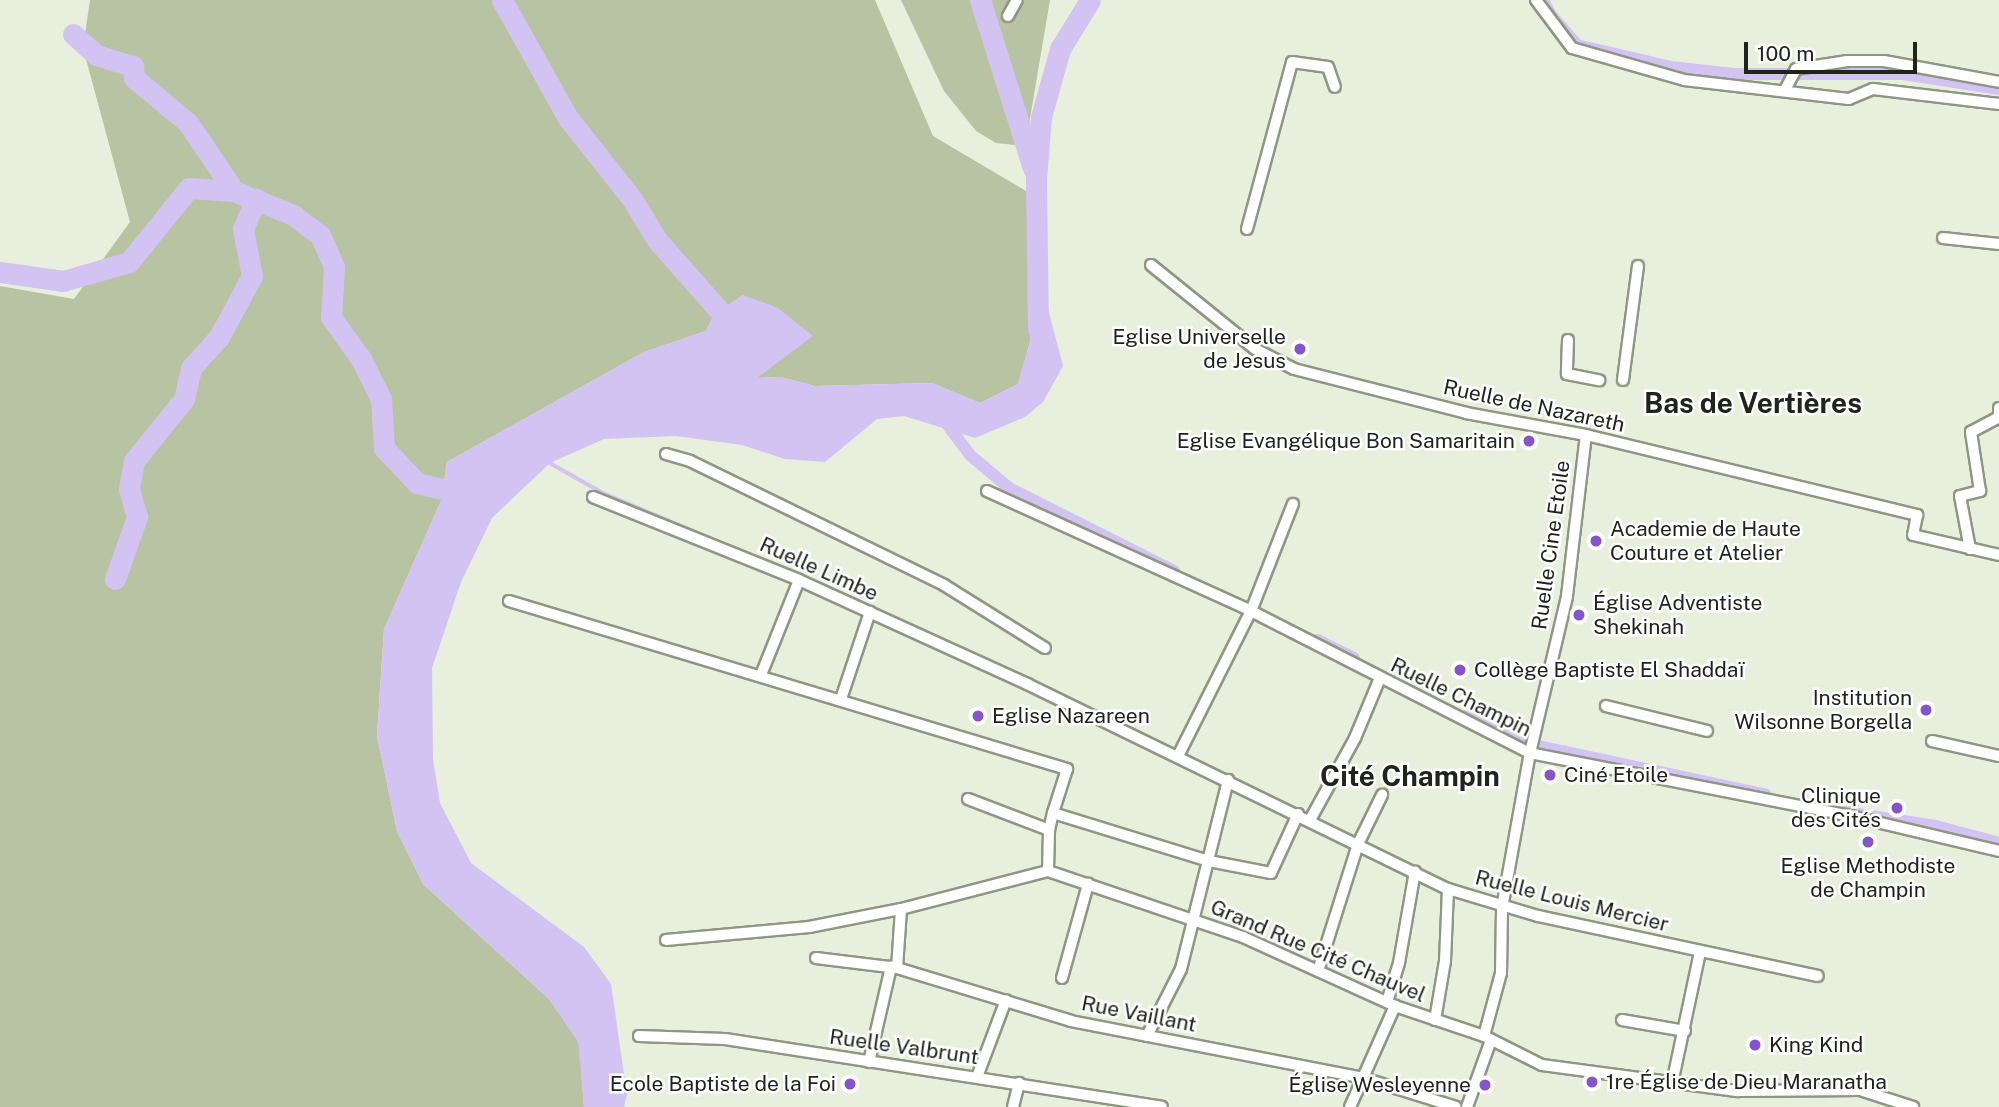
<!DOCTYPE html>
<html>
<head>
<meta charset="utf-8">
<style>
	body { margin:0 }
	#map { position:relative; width:1999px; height:1107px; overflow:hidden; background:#e8efdc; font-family:"Public Sans",sans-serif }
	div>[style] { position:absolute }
	.green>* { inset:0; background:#b8c3a3 }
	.water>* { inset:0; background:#d2c3f2 }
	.stream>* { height:3.5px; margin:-1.75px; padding:0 1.75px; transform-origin:1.75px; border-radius:1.75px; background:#d2c3f2 }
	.canal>* { height:12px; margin:-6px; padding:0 6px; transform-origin:6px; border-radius:6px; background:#d2c3f2 }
	.river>* { height:21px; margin:-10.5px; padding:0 10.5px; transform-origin:10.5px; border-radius:10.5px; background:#d2c3f2 }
	.roads { filter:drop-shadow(2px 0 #909684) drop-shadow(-2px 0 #909684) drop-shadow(0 2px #909684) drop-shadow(0 -2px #909684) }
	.street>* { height:10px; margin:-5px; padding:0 5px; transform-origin:5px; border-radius:5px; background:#fff }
	.dots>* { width:19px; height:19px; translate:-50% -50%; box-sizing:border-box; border:4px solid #fff; border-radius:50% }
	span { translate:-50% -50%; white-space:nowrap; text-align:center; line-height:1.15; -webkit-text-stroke:5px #fff; paint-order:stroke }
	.poi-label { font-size:21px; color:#21231d }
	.right { translate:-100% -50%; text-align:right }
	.left { translate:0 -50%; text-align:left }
	.street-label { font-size:21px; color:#21231d }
	.district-label { font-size:28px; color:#21231d; font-weight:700 }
	.scale { position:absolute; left:1744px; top:42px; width:173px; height:32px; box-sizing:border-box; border:4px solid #21231d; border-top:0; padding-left:9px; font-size:21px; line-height:24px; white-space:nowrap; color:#21231d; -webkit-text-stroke:5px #fff; paint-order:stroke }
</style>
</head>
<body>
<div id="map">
	<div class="green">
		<div style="clip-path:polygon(90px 0,875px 0,933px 136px,1026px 191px,1034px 213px,1030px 342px,1018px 384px,980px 403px,932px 383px,815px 386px,780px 377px,756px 378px,743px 295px,714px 315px,706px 331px,644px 352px,447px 462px,441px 501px,384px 629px,377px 736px,397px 831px,423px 884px,549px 999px,579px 1042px,584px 1107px,0 1107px,0 286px,74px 299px,130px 222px,83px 48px)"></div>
		<div style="clip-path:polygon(901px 0,1050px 0,1027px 136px,1015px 145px,996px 143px,976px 131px,944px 91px)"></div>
	</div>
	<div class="water">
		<div style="clip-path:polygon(743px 295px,778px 308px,813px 336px,757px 378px,780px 377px,815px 386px,932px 383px,980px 403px,1018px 384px,1030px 342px,1031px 303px,1046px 301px,1063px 366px,1043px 402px,1025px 417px,975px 438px,904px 416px,877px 419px,825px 462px,785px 459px,742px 445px,676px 436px,604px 439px,550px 463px,492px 518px,461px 582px,432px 668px,433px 759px,440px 803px,471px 863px,584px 947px,611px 984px,627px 1095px,624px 1107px,584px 1107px,578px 1042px,549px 999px,423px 884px,397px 831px,377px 736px,384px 629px,441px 501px,447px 462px,644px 352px,706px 331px,714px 315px)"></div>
	</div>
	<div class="stream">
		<div style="left:550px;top:463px;width:61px;rotate:29.5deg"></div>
		<div style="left:603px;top:493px;width:176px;rotate:22.8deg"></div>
	</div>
	<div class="canal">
		<div style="left:1543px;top:0;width:16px;rotate:63deg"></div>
		<div style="left:1550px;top:14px;width:41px;rotate:48.9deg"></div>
		<div style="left:1577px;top:45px;width:97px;rotate:13.2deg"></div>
		<div style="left:1671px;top:67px;width:63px;rotate:6.3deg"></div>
		<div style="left:1734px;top:74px;width:169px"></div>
		<div style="left:1903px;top:74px;width:97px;rotate:8.9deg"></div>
		<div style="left:940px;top:415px;width:50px;rotate:53.1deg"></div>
		<div style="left:970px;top:455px;width:51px;rotate:40.2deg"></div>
		<div style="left:1009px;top:488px;width:185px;rotate:26.7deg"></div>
		<div style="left:1317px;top:640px;width:41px;rotate:25.9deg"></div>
		<div style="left:1466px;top:716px;width:69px;rotate:24deg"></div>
		<div style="left:1529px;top:744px;width:242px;rotate:12.1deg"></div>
		<div style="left:1845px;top:812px;width:92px;rotate:8.7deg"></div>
		<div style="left:1936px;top:826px;width:65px;rotate:15.1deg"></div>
	</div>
	<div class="river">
		<div style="left:502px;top:0;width:135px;rotate:60.8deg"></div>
		<div style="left:568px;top:118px;width:103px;rotate:51.7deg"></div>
		<div style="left:632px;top:199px;width:48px;rotate:58.6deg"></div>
		<div style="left:657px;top:240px;width:124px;rotate:48.6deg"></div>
		<div style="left:980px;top:0;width:176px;rotate:72.5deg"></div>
		<div style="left:73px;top:34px;width:31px;rotate:42deg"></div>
		<div style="left:96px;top:55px;width:39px;rotate:17deg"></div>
		<div style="left:133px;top:66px;width:12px;rotate:85deg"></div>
		<div style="left:134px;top:78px;width:70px;rotate:39.8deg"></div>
		<div style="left:188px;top:123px;width:82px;rotate:55.9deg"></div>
		<div style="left:0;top:272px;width:64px;rotate:8.1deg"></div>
		<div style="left:63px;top:281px;width:69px;rotate:-16.1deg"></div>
		<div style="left:129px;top:262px;width:95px;rotate:-51deg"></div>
		<div style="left:189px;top:188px;width:45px;rotate:3.8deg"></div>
		<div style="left:234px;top:191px;width:64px;rotate:22.1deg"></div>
		<div style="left:293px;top:215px;width:34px;rotate:37deg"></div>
		<div style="left:320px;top:235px;width:35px;rotate:66deg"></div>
		<div style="left:334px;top:267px;width:50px;rotate:93.4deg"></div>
		<div style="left:331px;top:317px;width:52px;rotate:54.5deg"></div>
		<div style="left:361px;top:359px;width:45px;rotate:63.4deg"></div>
		<div style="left:381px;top:399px;width:49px;rotate:86.5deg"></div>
		<div style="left:384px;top:448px;width:48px;rotate:46.7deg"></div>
		<div style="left:417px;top:483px;width:51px;rotate:13.5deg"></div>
		<div style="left:1038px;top:329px;width:150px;rotate:-90.8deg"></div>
		<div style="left:1036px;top:179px;width:62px;rotate:-85.4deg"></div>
		<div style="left:1041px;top:117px;width:71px;rotate:-74.4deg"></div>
		<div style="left:1060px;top:49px;width:57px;rotate:-58.5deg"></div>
		<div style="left:115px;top:579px;width:66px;rotate:-70.5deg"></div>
		<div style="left:137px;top:517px;width:29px;rotate:-106deg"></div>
		<div style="left:129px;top:489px;width:28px;rotate:-80deg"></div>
		<div style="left:134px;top:461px;width:80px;rotate:-51.1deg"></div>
		<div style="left:184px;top:399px;width:32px;rotate:-77deg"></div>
		<div style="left:191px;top:368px;width:42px;rotate:-47.9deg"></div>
		<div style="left:219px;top:337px;width:69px;rotate:-61.6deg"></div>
		<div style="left:252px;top:276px;width:48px;rotate:-100.8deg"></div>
		<div style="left:243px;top:229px;width:33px;rotate:-67deg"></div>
	</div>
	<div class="roads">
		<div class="street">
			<div style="left:1536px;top:0;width:60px;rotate:53.1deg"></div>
			<div style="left:1572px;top:48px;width:116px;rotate:15.9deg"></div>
			<div style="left:1684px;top:80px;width:166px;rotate:6.6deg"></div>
			<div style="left:1849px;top:99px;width:26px;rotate:-23deg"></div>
			<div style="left:1873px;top:89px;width:127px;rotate:6.8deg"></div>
			<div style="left:1008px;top:16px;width:18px;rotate:-61deg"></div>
			<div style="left:1786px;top:88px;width:21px;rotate:-62deg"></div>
			<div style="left:1796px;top:69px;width:52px;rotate:-8.9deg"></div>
			<div style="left:1847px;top:61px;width:37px"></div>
			<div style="left:1884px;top:61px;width:117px;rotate:10.3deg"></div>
			<div style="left:1247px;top:229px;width:173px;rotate:-74.9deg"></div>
			<div style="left:1292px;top:62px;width:36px;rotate:8deg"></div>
			<div style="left:1328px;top:67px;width:21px;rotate:71deg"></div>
			<div style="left:1943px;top:238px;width:56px;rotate:6.1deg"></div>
			<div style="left:1151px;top:265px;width:134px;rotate:38.9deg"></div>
			<div style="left:1255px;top:349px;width:44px;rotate:27.1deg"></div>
			<div style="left:1294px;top:369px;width:178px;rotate:14.3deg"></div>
			<div style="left:1466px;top:413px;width:122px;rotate:10.4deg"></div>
			<div style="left:1586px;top:435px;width:341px;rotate:13.6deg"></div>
			<div style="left:1917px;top:515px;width:20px;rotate:101deg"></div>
			<div style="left:1913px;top:535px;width:88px;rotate:13.1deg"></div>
			<div style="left:1568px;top:340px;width:34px;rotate:92deg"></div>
			<div style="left:1567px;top:374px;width:33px;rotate:11deg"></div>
			<div style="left:1623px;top:380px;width:115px;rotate:-82.5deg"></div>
			<div style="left:666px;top:454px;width:25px;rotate:16deg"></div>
			<div style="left:690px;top:461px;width:283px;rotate:26deg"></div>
			<div style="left:944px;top:585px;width:119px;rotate:32deg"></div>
			<div style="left:987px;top:491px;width:290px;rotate:24.4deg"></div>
			<div style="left:1251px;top:611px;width:313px;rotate:27deg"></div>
			<div style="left:1530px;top:753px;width:327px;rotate:11.1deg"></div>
			<div style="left:1851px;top:816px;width:152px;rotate:13.3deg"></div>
			<div style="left:593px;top:497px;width:222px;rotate:21.9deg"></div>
			<div style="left:799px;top:580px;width:251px;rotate:24.5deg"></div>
			<div style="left:1027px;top:684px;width:468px;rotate:26deg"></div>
			<div style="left:1448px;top:889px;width:94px;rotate:16.7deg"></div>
			<div style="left:1538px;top:916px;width:286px;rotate:12.1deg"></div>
			<div style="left:1970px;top:549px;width:54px;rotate:-100.7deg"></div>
			<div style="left:1960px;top:496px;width:21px;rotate:-14deg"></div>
			<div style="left:1980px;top:491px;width:60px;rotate:-98.7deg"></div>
			<div style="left:1971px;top:432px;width:32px;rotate:-28deg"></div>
			<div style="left:1999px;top:417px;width:9px;rotate:-90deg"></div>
			<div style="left:509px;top:601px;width:583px;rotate:16.76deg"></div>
			<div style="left:1067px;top:769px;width:46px;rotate:107.7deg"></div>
			<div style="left:1053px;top:813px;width:163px;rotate:17.1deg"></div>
			<div style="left:1209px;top:861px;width:63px;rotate:11deg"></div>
			<div style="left:1271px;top:873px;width:65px;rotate:-65.4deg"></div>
			<div style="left:761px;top:675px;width:102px;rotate:-68.2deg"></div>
			<div style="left:841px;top:699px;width:92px;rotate:-71.6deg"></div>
			<div style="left:1606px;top:706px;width:104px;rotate:13.9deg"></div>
			<div style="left:1932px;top:741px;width:69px;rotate:12.6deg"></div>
			<div style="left:1178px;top:756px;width:162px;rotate:-63.3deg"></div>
			<div style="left:1251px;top:611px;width:115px;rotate:-68.6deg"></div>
			<div style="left:968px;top:799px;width:87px;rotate:20.9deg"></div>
			<div style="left:1049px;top:830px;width:17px;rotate:-77deg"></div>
			<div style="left:1310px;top:820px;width:94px;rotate:-61.2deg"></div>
			<div style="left:1355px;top:738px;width:65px;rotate:-67.4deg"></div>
			<div style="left:1048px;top:871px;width:41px;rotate:-88.6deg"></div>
			<div style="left:666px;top:940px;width:144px;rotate:-5.2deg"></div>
			<div style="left:809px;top:927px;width:94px;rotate:-11.1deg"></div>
			<div style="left:901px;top:909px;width:152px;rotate:-14.5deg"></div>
			<div style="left:1048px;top:871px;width:206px;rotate:18.7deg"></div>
			<div style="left:1243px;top:937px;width:167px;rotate:24.4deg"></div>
			<div style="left:1395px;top:1006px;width:94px;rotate:18.6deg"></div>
			<div style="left:1484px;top:1036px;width:65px;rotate:26.6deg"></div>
			<div style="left:1542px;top:1065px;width:198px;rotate:7.6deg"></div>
			<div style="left:1738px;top:1091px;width:122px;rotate:-0.5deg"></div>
			<div style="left:1860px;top:1090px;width:56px;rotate:17.8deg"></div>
			<div style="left:816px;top:958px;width:82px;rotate:7deg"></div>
			<div style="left:897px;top:968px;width:182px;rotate:16.9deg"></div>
			<div style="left:1071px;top:1021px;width:298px;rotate:11deg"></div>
			<div style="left:1363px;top:1078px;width:97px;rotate:17.3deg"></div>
			<div style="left:897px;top:968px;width:59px;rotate:-86.1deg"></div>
			<div style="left:1318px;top:971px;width:133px;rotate:-72.5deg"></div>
			<div style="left:1358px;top:844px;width:55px;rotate:-63.9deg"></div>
			<div style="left:1062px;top:978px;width:98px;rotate:-74.5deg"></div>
			<div style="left:1387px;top:1002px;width:41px;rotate:-72.9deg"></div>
			<div style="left:1399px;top:963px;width:93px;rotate:-80.1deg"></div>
			<div style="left:1435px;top:1020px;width:60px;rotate:-80.4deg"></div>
			<div style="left:1445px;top:961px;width:72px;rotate:-87.6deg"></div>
			<div style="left:1622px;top:1020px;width:64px;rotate:9.9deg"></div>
			<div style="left:639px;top:1036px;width:86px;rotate:2deg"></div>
			<div style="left:725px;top:1039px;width:442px;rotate:8.8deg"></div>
			<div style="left:1147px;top:1036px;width:75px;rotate:-63.1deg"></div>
			<div style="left:1181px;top:969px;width:195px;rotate:-76deg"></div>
			<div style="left:1484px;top:1036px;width:65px;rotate:-74.9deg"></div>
			<div style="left:1501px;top:973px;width:65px;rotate:-89.1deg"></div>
			<div style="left:1502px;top:908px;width:158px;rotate:-79.8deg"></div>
			<div style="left:1530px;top:753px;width:161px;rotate:-76.7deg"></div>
			<div style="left:1567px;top:596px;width:162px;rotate:-83.3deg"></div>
			<div style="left:869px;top:1062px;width:98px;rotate:-77deg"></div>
			<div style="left:977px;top:1077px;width:82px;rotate:-69.4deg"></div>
			<div style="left:1673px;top:1079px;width:130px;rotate:-78deg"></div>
			<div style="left:1013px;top:1107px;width:25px;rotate:-76deg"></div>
			<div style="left:1350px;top:1107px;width:111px;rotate:-66deg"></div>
			<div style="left:1467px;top:1107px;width:71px;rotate:-70.3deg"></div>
		</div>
	</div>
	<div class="dots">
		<div style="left:1300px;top:349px;background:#8553cc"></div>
		<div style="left:1529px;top:441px;background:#8553cc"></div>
		<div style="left:1596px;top:541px;background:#8553cc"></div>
		<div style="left:1579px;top:615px;background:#8553cc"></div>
		<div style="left:1460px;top:670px;background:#8553cc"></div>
		<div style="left:1926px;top:710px;background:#8553cc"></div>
		<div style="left:978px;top:716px;background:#8553cc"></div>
		<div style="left:1550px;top:775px;background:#8553cc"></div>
		<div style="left:1897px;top:808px;background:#8553cc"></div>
		<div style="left:1868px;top:842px;background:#8553cc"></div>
		<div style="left:1755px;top:1045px;background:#8553cc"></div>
		<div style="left:1592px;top:1082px;background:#8553cc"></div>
		<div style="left:850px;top:1084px;background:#8553cc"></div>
		<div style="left:1485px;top:1085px;background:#8553cc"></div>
	</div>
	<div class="poi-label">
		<span class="right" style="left:1286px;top:349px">Eglise Universelle<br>de Jesus</span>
		<span class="right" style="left:1515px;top:441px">Eglise Evangélique Bon Samaritain</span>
		<span class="left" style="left:1610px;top:541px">Academie de Haute<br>Couture et Atelier</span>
		<span class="left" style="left:1593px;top:615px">Église Adventiste<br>Shekinah</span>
		<span class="left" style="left:1474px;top:670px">Collège Baptiste El Shaddaï</span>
		<span class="right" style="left:1912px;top:710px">Institution<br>Wilsonne Borgella</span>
		<span class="left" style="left:992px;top:716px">Eglise Nazareen</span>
		<span class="left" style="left:1564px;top:775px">Ciné Etoile</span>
		<span class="right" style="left:1881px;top:808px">Clinique<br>des Cités</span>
		<span style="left:1868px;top:878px">Eglise Methodiste<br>de Champin</span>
		<span class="left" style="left:1769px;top:1045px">King Kind</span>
		<span class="left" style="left:1606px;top:1082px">1re Église de Dieu Maranatha</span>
		<span class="right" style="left:836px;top:1084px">Ecole Baptiste de la Foi</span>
		<span class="right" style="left:1471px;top:1085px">Église Wesleyenne</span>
	</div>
	<div class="street-label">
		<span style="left:1534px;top:406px;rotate:12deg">Ruelle de Nazareth</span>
		<span style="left:1551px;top:545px;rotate:-82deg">Ruelle Cine Etoile</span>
		<span style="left:819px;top:569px;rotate:24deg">Ruelle Limbe</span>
		<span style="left:1461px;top:697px;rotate:26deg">Ruelle Champin</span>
		<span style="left:1572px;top:901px;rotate:14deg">Ruelle Louis Mercier</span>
		<span style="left:1318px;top:951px;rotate:23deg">Grand Rue Cité Chauvel</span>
		<span style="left:1139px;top:1014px;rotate:11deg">Rue Vaillant</span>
		<span style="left:904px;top:1047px;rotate:8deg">Ruelle Valbrunt</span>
	</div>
	<div class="district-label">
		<span style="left:1753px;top:403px">Bas de Vertières</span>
		<span style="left:1410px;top:776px">Cité Champin</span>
	</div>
	<div class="scale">100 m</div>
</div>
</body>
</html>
